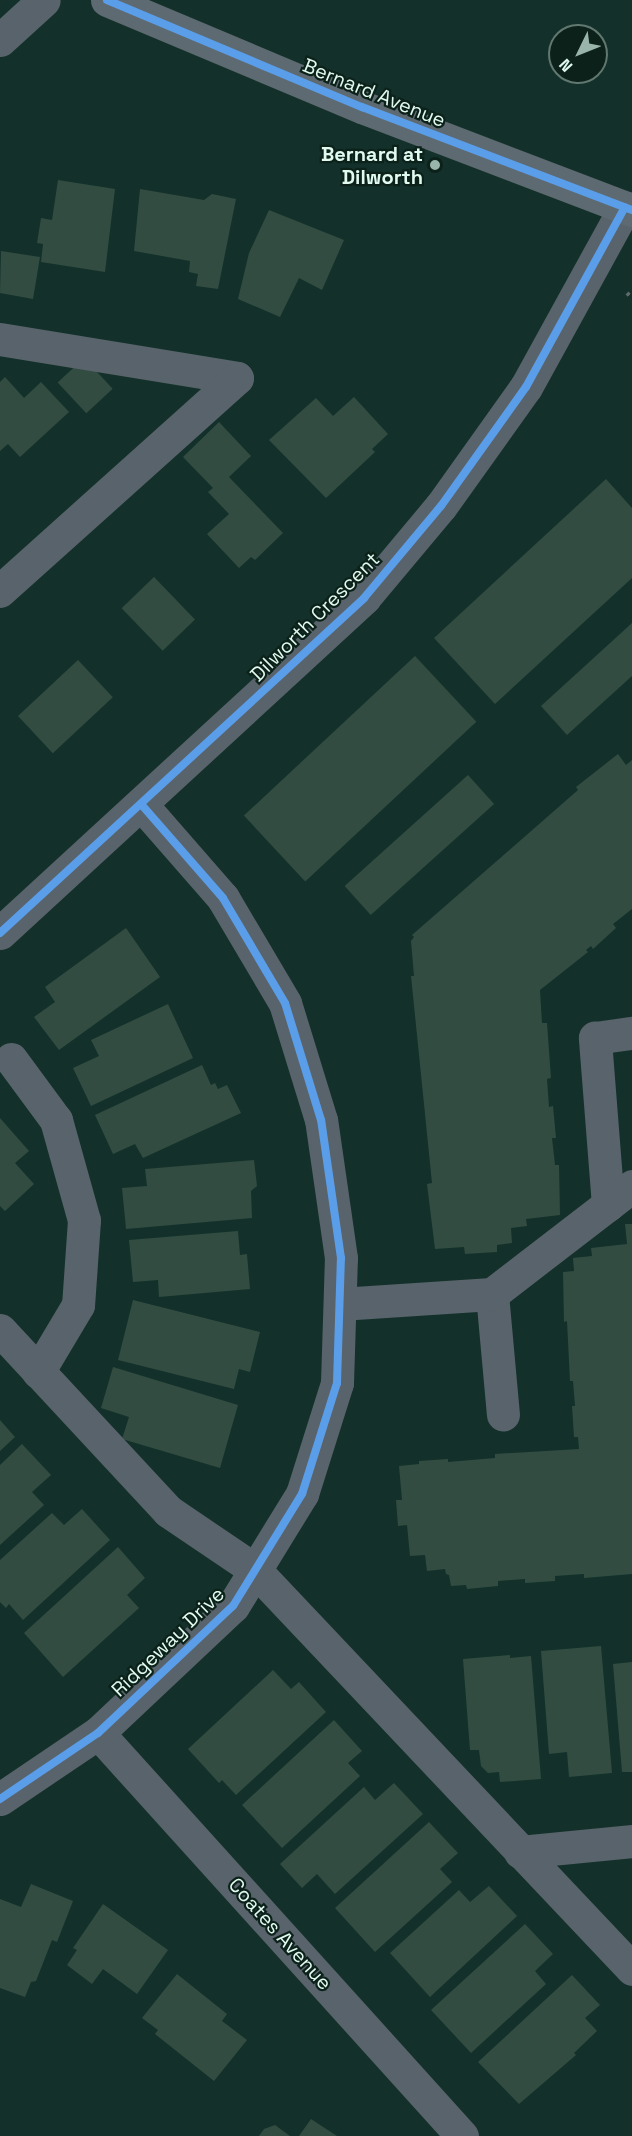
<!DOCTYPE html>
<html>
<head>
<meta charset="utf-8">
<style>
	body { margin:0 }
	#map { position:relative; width:632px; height:2136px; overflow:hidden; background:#13312a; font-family:"Space Grotesk",sans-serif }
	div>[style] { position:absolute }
	.building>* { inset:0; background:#324c41; transform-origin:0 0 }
	.path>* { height:4px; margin-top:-2px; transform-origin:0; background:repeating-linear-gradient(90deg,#5e696e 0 3px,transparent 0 7.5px) }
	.minor>* { height:33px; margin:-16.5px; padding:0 16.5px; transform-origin:16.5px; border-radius:16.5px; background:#59636b }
	.major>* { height:33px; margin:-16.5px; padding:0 16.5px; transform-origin:16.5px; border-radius:16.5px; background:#5e6a71 }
	.cycleway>* { height:8px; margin:-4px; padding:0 4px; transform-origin:4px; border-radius:4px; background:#5a9eea }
	.dots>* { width:16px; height:16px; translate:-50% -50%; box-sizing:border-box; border:3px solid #0c211a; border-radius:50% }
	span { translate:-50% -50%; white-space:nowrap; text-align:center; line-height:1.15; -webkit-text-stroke:4.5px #0c211a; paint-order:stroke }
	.street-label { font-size:20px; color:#e0faf0 }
	.poi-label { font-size:20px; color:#e0faf0; font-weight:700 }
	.right { translate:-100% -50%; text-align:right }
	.north { position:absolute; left:548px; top:24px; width:60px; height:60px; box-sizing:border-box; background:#0c211a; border:2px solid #617870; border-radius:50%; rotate:227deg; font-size:16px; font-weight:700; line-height:24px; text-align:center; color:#e0faf0 }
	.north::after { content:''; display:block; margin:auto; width:21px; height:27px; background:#98b4ab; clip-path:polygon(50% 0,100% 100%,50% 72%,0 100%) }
</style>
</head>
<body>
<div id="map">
	<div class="building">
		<div style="clip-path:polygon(58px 180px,115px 189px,105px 272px,41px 262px,43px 244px,37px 243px,41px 218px,52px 220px)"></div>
		<div style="clip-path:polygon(140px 189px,204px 200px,212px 194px,236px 199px,218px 289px,196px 286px,198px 274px,189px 272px,190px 261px,134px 251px)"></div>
		<div style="clip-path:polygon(269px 210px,344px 240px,322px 290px,299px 278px,280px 317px,238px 299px,249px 253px)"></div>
		<div style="clip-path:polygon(1px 251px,40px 257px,33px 299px,0 293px)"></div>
		<div style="left:84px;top:358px;width:42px;height:36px;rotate:47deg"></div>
		<div style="clip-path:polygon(5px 377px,24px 398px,41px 382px,69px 412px,20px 457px,8px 444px,0 451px,0 382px)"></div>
		<div style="clip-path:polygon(354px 397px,388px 434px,372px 449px,375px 452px,326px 498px,269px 440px,316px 398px,333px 416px)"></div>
		<div style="clip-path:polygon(219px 422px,251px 456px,229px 477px,283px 533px,255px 560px,251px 557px,239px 568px,207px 534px,229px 514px,208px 492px,213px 488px,183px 457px)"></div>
		<div style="clip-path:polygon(606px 479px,632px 508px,632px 578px,495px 704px,434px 638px)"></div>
		<div style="left:154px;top:577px;width:59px;height:45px;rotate:46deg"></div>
		<div style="clip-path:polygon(632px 623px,632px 676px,567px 735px,541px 706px)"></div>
		<div style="left:415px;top:656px;width:90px;height:234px;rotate:47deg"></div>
		<div style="left:78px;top:660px;width:51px;height:82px;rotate:47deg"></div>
		<div style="clip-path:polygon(618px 754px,626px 765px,632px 760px,632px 909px,613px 924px,616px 928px,593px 949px,591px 946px,586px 950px,588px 952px,540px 990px,542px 1023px,547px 1023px,551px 1078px,547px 1079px,549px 1107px,553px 1106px,556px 1138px,552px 1138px,555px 1165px,559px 1165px,560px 1215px,526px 1219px,527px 1226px,511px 1228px,512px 1243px,497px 1245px,497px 1252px,465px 1254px,464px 1247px,435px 1249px,427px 1184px,432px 1183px,411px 976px,414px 976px,411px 941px,414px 937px,412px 935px,578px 790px,576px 787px)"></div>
		<div style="left:468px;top:775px;width:39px;height:166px;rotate:48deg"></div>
		<div style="clip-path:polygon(126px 928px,160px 977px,59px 1050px,34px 1017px,55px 1002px,45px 987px)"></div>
		<div style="clip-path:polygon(168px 1004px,193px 1058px,91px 1106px,73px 1068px,99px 1056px,91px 1040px)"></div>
		<div style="clip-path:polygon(202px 1065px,211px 1085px,215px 1083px,218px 1089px,227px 1085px,241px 1113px,143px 1158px,135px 1144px,113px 1154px,95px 1115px)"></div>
		<div style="clip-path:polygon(0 1118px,29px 1151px,15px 1163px,34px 1184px,5px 1211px,0 1206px)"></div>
		<div style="clip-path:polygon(254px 1160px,257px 1186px,251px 1191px,252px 1218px,126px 1229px,122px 1188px,147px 1186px,145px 1169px)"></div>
		<div style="clip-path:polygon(625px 1224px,632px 1224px,632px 1574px,584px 1578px,584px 1574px,555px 1576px,555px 1581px,525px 1583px,525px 1579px,498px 1581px,498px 1586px,467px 1589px,466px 1585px,451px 1586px,449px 1575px,446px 1574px,445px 1569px,427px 1571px,425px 1555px,410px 1556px,407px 1525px,398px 1526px,396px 1500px,402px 1500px,399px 1466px,419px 1464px,419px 1461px,448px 1459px,448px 1462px,495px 1458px,495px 1454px,579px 1449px,578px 1437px,574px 1437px,572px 1406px,575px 1406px,573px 1381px,570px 1381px,567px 1321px,564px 1322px,563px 1272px,574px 1271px,573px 1258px,592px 1256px,591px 1248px,627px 1244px)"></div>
		<div style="clip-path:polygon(238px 1231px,240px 1255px,247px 1254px,250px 1289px,159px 1297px,158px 1280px,133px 1282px,129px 1240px)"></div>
		<div style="clip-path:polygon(133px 1300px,260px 1332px,250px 1372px,239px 1369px,234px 1389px,118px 1360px)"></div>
		<div style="clip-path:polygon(113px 1367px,238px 1405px,220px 1468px,122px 1439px,129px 1417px,101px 1408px)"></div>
		<div style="clip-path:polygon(0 1420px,15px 1437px,0 1451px)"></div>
		<div style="clip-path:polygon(22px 1444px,51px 1475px,32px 1492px,44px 1505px,0 1545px,0 1465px)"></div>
		<div style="clip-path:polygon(82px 1509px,110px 1540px,23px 1620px,9px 1604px,6px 1608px,0 1602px,0 1560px,52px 1513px,64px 1525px)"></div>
		<div style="clip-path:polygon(118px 1547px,145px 1578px,127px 1595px,139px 1608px,63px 1677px,24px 1633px)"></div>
		<div style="clip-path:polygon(601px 1646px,612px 1773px,569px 1777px,567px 1752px,549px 1754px,541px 1651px)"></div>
		<div style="clip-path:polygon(510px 1655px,510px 1658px,531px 1656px,541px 1779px,500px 1782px,499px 1772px,488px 1773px,481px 1766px,479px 1750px,470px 1750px,463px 1659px)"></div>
		<div style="clip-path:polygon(632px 1662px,632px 1772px,622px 1772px,613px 1664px)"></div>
		<div style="clip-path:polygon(273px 1670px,291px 1689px,299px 1682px,326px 1712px,236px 1795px,222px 1780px,219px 1783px,188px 1749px)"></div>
		<div style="clip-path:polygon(334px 1720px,362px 1751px,348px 1763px,360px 1776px,282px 1848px,242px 1805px)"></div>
		<div style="clip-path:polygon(394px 1783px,423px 1814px,335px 1894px,317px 1874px,302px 1888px,280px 1864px,364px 1787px,375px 1800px)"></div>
		<div style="clip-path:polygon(429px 1822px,458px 1853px,440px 1869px,452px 1882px,375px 1952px,335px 1908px)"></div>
		<div style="clip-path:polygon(31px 1884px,73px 1901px,57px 1942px,52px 1940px,36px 1981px,31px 1982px,25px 1997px,0 1988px,0 1899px,21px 1907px)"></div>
		<div style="clip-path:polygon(489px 1886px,517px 1916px,430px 1997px,390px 1953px,459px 1890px,470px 1902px)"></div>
		<div style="clip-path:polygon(103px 1904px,168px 1950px,137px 1994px,103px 1969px,92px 1984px,67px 1965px,77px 1950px,73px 1948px)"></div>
		<div style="clip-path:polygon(525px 1924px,553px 1954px,535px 1971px,546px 1984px,471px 2053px,431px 2010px)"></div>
		<div style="clip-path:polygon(177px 1974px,227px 2014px,222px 2021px,247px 2040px,214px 2081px,155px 2034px,158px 2030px,142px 2018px)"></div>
		<div style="clip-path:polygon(572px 1975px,600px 2005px,585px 2018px,597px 2031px,574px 2053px,576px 2055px,519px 2104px,478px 2062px)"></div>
		<div style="clip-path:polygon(311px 2119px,337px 2136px,299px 2136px)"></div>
		<div style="clip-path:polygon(275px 2125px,290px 2136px,259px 2136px,264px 2129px)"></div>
	</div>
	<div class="path">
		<div style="left:627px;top:293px;width:7px;rotate:45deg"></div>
	</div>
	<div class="minor">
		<div style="left:0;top:40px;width:59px;rotate:-42.3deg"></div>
		<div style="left:0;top:339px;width:240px;rotate:9.3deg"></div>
		<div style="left:237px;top:378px;width:319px;rotate:138.1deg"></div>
		<div style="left:0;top:933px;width:495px;rotate:-42.6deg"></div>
		<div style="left:364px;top:598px;width:120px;rotate:-50.1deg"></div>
		<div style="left:441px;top:506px;width:146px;rotate:-54.5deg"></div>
		<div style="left:526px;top:387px;width:205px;rotate:-61.2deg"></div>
		<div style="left:11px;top:1059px;width:76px;rotate:53.6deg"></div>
		<div style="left:56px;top:1120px;width:104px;rotate:74.4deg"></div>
		<div style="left:84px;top:1220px;width:85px;rotate:94deg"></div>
		<div style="left:78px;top:1305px;width:78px;rotate:120.8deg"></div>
		<div style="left:608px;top:1205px;width:168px;rotate:-94.5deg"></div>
		<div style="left:595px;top:1038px;width:37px;rotate:-8deg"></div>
		<div style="left:492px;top:1294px;width:121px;rotate:84.8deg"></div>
		<div style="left:340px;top:1304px;width:152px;rotate:-3.8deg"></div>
		<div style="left:492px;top:1294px;width:177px;rotate:-37.6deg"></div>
		<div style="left:0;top:1330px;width:247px;rotate:47.1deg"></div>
		<div style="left:168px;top:1511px;width:105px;rotate:34.1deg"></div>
		<div style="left:255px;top:1570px;width:549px;rotate:46.62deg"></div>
		<div style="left:98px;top:1733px;width:543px;rotate:47.91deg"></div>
		<div style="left:0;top:1799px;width:118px;rotate:-34deg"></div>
		<div style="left:98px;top:1733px;width:185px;rotate:-43.3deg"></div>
		<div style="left:233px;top:1606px;width:132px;rotate:-58.4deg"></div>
		<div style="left:302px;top:1494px;width:116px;rotate:-72.5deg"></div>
		<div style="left:337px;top:1383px;width:125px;rotate:-88.2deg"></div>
		<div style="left:341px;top:1258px;width:139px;rotate:-98.2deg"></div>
		<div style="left:321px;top:1120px;width:122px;rotate:-107.1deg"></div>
		<div style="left:285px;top:1003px;width:122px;rotate:-120.6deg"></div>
		<div style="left:223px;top:898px;width:123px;rotate:-131.1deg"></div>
		<div style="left:520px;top:1852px;width:113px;rotate:-5.6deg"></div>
	</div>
	<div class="major">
		<div style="left:107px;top:0;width:277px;rotate:22.8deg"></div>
		<div style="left:362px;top:107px;width:289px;rotate:20.9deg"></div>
	</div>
	<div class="cycleway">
		<div style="left:107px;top:0;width:277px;rotate:22.8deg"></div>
		<div style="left:362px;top:107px;width:289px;rotate:20.9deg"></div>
		<div style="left:0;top:933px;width:495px;rotate:-42.6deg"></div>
		<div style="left:364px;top:598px;width:120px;rotate:-50.1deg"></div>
		<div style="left:441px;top:506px;width:146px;rotate:-54.5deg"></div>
		<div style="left:526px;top:387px;width:205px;rotate:-61.2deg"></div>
		<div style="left:0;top:1799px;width:118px;rotate:-34deg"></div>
		<div style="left:98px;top:1733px;width:185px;rotate:-43.3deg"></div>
		<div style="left:233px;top:1606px;width:132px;rotate:-58.4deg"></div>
		<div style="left:302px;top:1494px;width:116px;rotate:-72.5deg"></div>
		<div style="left:337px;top:1383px;width:125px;rotate:-88.2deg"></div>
		<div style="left:341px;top:1258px;width:139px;rotate:-98.2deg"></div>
		<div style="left:321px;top:1120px;width:122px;rotate:-107.1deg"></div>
		<div style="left:285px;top:1003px;width:122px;rotate:-120.6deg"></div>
		<div style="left:223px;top:898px;width:123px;rotate:-131.1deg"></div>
	</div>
	<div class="dots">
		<div style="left:435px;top:165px;background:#98b4ab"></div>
	</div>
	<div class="street-label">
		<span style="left:374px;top:93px;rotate:22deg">Bernard Avenue</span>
		<span style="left:315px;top:617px;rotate:-45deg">Dilworth Crescent</span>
		<span style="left:168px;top:1642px;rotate:-44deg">Ridgeway Drive</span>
		<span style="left:280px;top:1934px;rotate:48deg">Coates Avenue</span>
	</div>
	<div class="poi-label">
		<span class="right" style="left:423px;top:166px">Bernard at<br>Dilworth</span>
	</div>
	<div class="north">N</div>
</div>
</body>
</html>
